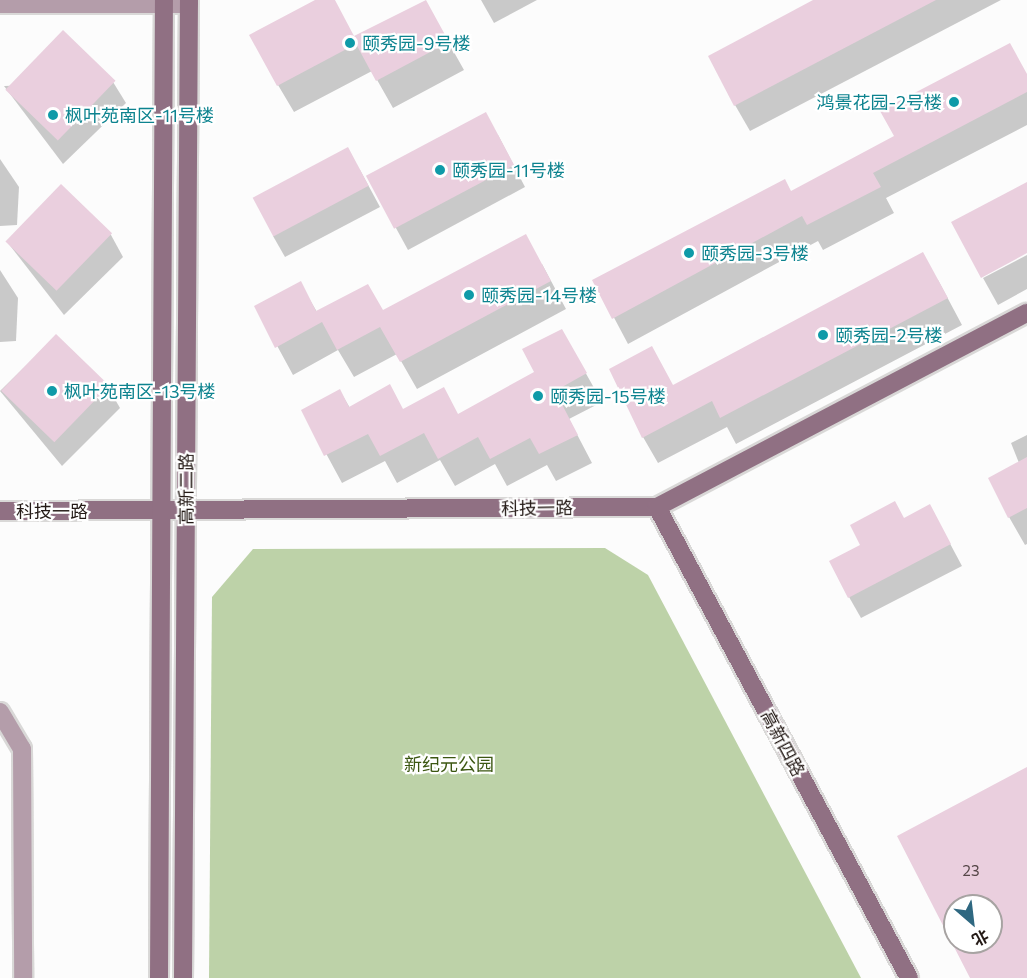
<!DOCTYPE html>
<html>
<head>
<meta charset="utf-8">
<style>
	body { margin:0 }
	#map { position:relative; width:1027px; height:978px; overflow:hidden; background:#fcfcfc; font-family:Commissioner,"Noto Sans SC",sans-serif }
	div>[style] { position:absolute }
	.green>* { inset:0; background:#bdd2a8 }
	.shadow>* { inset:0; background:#0003 }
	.building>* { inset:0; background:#eacfde; transform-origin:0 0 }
	.roads { filter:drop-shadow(2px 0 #d9d8d7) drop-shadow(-2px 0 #d9d8d7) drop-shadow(0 2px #d9d8d7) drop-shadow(0 -2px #d9d8d7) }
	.street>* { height:18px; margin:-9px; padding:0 9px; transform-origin:9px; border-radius:9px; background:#b49daa }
	.secondary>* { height:18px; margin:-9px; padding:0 9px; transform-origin:9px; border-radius:9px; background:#907083 }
	.dots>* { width:16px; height:16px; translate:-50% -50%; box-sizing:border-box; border:3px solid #fff; border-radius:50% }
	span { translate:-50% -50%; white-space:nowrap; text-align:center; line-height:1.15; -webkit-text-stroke:4.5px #fff; paint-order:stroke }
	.number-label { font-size:15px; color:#564748 }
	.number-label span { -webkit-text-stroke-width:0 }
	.culture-label { font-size:18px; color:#0d838f }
	.left { translate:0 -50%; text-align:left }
	.right { translate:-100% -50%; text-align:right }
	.street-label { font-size:18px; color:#241a16 }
	.park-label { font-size:18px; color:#3c5712 }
	.north { position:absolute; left:943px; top:894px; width:60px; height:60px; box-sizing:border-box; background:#fff; border:2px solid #a7a3a2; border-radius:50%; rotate:152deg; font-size:16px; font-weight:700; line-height:24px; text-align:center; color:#241a16 }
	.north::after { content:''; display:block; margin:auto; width:21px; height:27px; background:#2f6881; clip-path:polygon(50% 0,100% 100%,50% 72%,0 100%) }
</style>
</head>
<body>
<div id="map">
	<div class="green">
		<div style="clip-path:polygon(605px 548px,648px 575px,861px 978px,209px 978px,212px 597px,253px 549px)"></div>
	</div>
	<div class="shadow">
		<div style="clip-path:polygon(319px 0,333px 0,354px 38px,441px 29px,464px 70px,393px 108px,372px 71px,294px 112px,278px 85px)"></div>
		<div style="clip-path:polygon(481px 0,537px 0,494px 23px)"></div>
		<div style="clip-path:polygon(815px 0,1001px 0,750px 131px,735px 105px)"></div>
		<div style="clip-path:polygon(1027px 75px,1027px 125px,886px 198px,894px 213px,823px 250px,818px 241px,628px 344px,594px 280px,791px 193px)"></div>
		<div style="clip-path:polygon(113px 82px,126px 103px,63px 164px,4px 86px)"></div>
		<div style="clip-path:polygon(498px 135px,525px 187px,408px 250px,368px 177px)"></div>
		<div style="clip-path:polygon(0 159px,19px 187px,17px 225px,0 226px)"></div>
		<div style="clip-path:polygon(360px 170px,380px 207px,285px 257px,273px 236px)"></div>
		<div style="clip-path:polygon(61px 186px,111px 235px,123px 257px,64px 315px,8px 243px)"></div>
		<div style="clip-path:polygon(1027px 255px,1027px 289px,998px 305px,983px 278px)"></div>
		<div style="clip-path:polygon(542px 264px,566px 309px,417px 389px,397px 354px,354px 377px,338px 350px,293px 375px,256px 307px,300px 283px,317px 312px,383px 312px)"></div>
		<div style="clip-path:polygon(0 270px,18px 298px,16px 341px,0 342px)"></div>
		<div style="clip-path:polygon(938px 280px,962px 325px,736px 444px,727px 427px,658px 463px,643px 437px,674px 387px)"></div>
		<div style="clip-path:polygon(562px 331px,602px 402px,569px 419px,592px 463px,556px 481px,547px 465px,507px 486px,495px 464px,455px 486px,440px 460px,397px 483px,385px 461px,342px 483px,303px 411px,340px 391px,350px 408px,458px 415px,536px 373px)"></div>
		<div style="clip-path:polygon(56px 336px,108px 387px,120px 408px,62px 466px,0 391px)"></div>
		<div style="clip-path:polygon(1027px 435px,1027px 544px,1025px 545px,1009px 517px,1019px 463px,1011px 443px)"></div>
		<div style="clip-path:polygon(930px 506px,962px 566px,861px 618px,849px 597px,862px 546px)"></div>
	</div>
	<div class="building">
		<div style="clip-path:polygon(315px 0,335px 0,354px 36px,426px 0,449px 42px,376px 81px,356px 44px,277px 86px,249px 35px)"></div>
		<div style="clip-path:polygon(813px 0,936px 0,734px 106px,708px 56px)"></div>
		<div style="left:63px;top:30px;width:73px;height:83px;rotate:44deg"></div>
		<div style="clip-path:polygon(1010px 43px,1027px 74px,1027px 92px,873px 173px,881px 187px,807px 225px,802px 216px,612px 319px,592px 280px,785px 179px,791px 191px,894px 136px,880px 111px)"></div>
		<div style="left:486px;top:112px;width:60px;height:136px;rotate:62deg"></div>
		<div style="left:348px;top:147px;width:44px;height:108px;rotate:62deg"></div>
		<div style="clip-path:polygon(1027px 182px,1027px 253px,981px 278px,951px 222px)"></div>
		<div style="left:61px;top:184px;width:71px;height:80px;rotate:44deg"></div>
		<div style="clip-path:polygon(526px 234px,551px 281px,400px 362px,380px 327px,337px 350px,322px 322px,275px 348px,254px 306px,301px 281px,316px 311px,368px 284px,383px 310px)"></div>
		<div style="clip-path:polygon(923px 252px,948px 298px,720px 418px,712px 401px,642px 438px,609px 369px,652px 346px,673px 385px)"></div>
		<div style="clip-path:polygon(562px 329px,587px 373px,555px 391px,578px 435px,539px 454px,530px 438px,490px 459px,478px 437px,438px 459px,424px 433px,380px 456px,368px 434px,324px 456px,301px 410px,340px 389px,349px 407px,390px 384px,403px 409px,444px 387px,458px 414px,534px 372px,522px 349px)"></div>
		<div style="left:56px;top:334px;width:74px;height:79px;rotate:44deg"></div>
		<div style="clip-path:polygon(1027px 457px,1027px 508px,1008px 518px,988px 478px)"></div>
		<div style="clip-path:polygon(895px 501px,904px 518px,930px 504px,951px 544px,848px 598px,829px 561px,860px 545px,850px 525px)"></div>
		<div style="clip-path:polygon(evenodd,1027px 767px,1027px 978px,970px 978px,897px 836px,1027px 767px,955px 906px,991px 906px,991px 942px,955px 942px,955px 906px)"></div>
	</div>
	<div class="roads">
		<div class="street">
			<div style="left:0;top:4px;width:189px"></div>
			<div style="left:0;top:712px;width:43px;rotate:59.3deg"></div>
			<div style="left:22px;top:749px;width:229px;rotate:89.7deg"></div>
		</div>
		<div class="secondary">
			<div style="left:657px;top:507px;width:534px;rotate:61.85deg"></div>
			<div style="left:0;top:511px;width:657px;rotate:-0.35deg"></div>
			<div style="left:657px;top:507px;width:418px;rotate:-27.7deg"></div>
			<div style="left:159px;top:978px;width:978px;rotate:-89.71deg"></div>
			<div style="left:183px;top:978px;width:978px;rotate:-89.65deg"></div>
		</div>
	</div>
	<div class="dots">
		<div style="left:350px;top:43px;background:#0f9aa8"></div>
		<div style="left:954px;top:102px;background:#0f9aa8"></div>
		<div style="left:53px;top:115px;background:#0f9aa8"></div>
		<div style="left:440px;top:170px;background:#0f9aa8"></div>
		<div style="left:689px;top:253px;background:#0f9aa8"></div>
		<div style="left:469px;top:295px;background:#0f9aa8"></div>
		<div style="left:823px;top:335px;background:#0f9aa8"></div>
		<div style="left:52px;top:391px;background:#0f9aa8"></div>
		<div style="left:538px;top:396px;background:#0f9aa8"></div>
	</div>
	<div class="number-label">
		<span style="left:971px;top:871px">23</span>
	</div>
	<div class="culture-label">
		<span class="left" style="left:362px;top:43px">颐秀园-9号楼</span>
		<span class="right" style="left:942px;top:102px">鸿景花园-2号楼</span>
		<span class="left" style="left:65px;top:115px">枫叶苑南区-11号楼</span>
		<span class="left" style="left:452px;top:170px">颐秀园-11号楼</span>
		<span class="left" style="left:701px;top:253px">颐秀园-3号楼</span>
		<span class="left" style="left:481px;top:295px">颐秀园-14号楼</span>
		<span class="left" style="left:835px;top:335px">颐秀园-2号楼</span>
		<span class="left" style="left:64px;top:391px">枫叶苑南区-13号楼</span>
		<span class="left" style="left:550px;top:396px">颐秀园-15号楼</span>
	</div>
	<div class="street-label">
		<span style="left:186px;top:489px;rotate:-90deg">高新二路</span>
		<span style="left:537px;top:508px;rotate:-1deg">科技一路</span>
		<span style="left:52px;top:511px">科技一路</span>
		<span style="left:783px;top:743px;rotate:62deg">高新四路</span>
	</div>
	<div class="park-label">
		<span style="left:449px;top:764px">新纪元公园</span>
	</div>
	<div class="north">北</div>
</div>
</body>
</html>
